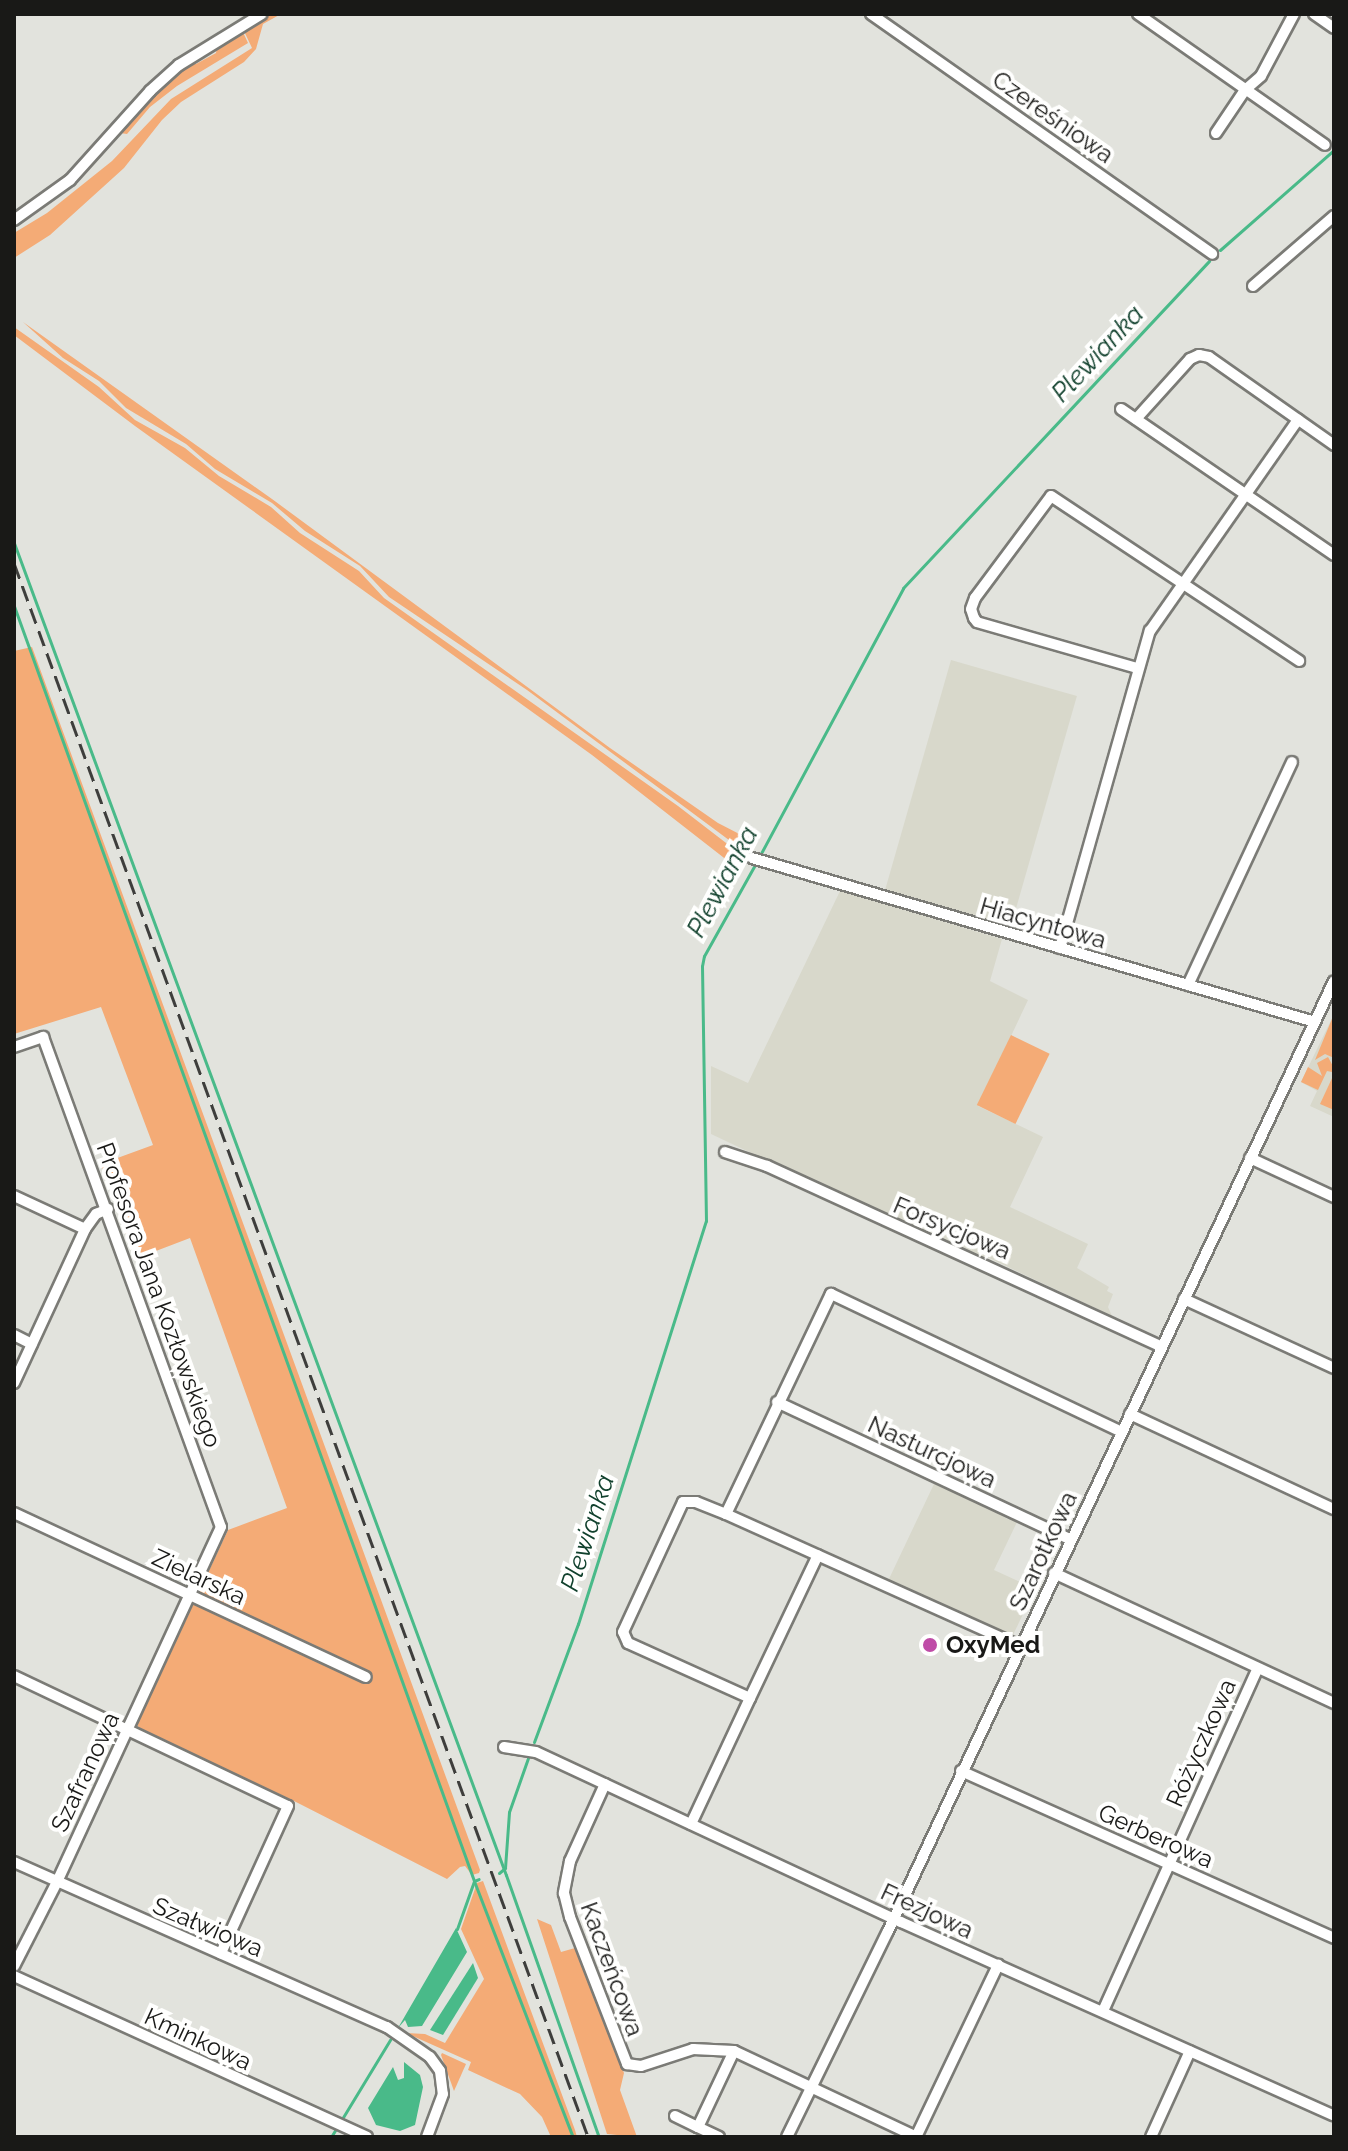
<!DOCTYPE html>
<html>
<head>
<meta charset="utf-8">
<style>
	body { margin:0 }
	#map { position:relative; width:1348px; height:2151px; overflow:hidden; background:#e2e3dd; font-family:Raleway,sans-serif }
	div>[style] { position:absolute }
	.built>* { inset:0; background:#d8d8cb; transform-origin:0 0 }
	.green>* { inset:0; background:#f4ab76; transform-origin:0 0 }
	.water>* { inset:0; background:#49ba89 }
	.stream>* { height:3px; margin:-1.5px; padding:0 1.5px; transform-origin:1.5px; border-radius:1.5px; background:#49ba89 }
	.roads { filter:drop-shadow(2px 0 #7b7b76) drop-shadow(-2px 0 #7b7b76) drop-shadow(0 2px #7b7b76) drop-shadow(0 -2px #7b7b76) }
	.street>* { height:10px; margin:-5px; padding:0 5px; transform-origin:5px; border-radius:5px; background:#fff }
	.rail>* { height:3px; margin-top:-1.5px; transform-origin:0; background:repeating-linear-gradient(90deg,#3e3e3c 0 16px,transparent 0 24px) }
	.dots>* { width:22px; height:22px; translate:-50% -50%; box-sizing:border-box; border:4px solid #fffffe; border-radius:50% }
	span { translate:-50% -50%; white-space:nowrap; text-align:center; line-height:1.15; -webkit-text-stroke:8px #fffffe; paint-order:stroke }
	.street-label { font-size:24px; color:#191917 }
	.poi-label { font-size:24px; color:#191917; font-weight:700 }
	.left { translate:0 -50%; text-align:left }
	.water-label { font-size:26px; color:#11412d; font-style:italic }
	.frame { position:absolute; inset:0; border:16px solid #191917; pointer-events:none }
</style>
</head>
<body>
<div id="map">
	<div class="built">
		<div style="left:951px;top:660px;width:131px;height:241px;rotate:16deg"></div>
		<div style="clip-path:polygon(840px 891px,1002px 939px,990px 981px,1028px 1000px,978px 1106px,1043px 1137px,1010px 1207px,1088px 1244px,1077px 1268px,1109px 1287px,1107px 1291px,1113px 1294px,1108px 1307px,1112px 1316px,987px 1257px,984px 1263px,711px 1134px,711px 1066px,748px 1083px)"></div>
		<div style="clip-path:polygon(1334px 1014px,1334px 1117px,1310px 1106px,1317px 1091px,1301px 1082px)"></div>
		<div style="clip-path:polygon(934px 1484px,987px 1506px,1007px 1519px,1018px 1520px,994px 1570px,1035px 1589px,1013px 1635px,1008px 1637px,987px 1624px,983px 1625px,888px 1581px)"></div>
	</div>
	<div class="green">
		<div style="clip-path:polygon(270px 14px,281px 14px,263px 24px,256px 49px,244px 62px,181px 102px,162px 120px,124px 168px,50px 235px,14px 258px,14px 233px,47px 213px,112px 161px,171px 99px,252px 48px,243px 29px)"></div>
		<div style="clip-path:polygon(242px 30px,248px 43px,177px 86px,150px 107px,127px 134px,120px 133px,165px 83px,190px 63px,196px 64px,216px 53px,217px 46px)"></div>
		<div style="clip-path:polygon(23px 322px,272px 499px,610px 748px,718px 823px,749px 839px,749px 851px,737px 846px,527px 690px,389px 597px,360px 566px,305px 531px,272px 503px,215px 469px,186px 444px,126px 408px,99px 381px,63px 358px)"></div>
		<div style="clip-path:polygon(14px 327px,99px 387px,135px 420px,185px 448px,219px 476px,271px 507px,300px 533px,359px 571px,384px 598px,678px 806px,743px 856px,742px 861px,728px 861px,592px 755px,135px 426px,14px 335px)"></div>
		<div style="clip-path:polygon(32px 647px,480px 1870px,479px 1873px,472px 1875px,465px 1866px,460px 1867px,447px 1879px,296px 1802px,141px 1730px,137px 1725px,228px 1530px,287px 1508px,190px 1238px,135px 1259px,101px 1164px,153px 1145px,101px 1007px,14px 1034px,14px 651px)"></div>
		<div style="clip-path:polygon(1334px 1014px,1334px 1058px,1325px 1054px,1315px 1060px)"></div>
		<div style="left:1011px;top:1035px;width:43px;height:78px;rotate:26deg"></div>
		<div style="clip-path:polygon(1328px 1057px,1334px 1068px,1332px 1072px,1327px 1071px,1318px 1090px,1301px 1082px,1308px 1067px,1322px 1076px,1317px 1063px)"></div>
		<div style="clip-path:polygon(1333px 1076px,1334px 1076px,1334px 1110px,1320px 1104px)"></div>
		<div style="clip-path:polygon(483px 1881px,575px 2130px,577px 2137px,551px 2137px,542px 2117px,520px 2094px,468px 2070px,471px 2062px,406px 2033px,425px 2034px,445px 2043px,484px 1979px,461px 1929px,477px 1883px)"></div>
		<div style="clip-path:polygon(537px 1919px,551px 1925px,561px 1952px,575px 1948px,624px 2073px,620px 2090px,637px 2137px,607px 2134px)"></div>
		<div style="clip-path:polygon(442px 2053px,466px 2064px,454px 2091px,441px 2055px)"></div>
	</div>
	<div class="water">
		<div style="clip-path:polygon(456px 1928px,467px 1952px,422px 2026px,408px 2027px,405px 2020px,398px 2028px)"></div>
		<div style="clip-path:polygon(473px 1963px,478px 1978px,443px 2035px,430px 2030px)"></div>
		<div style="clip-path:polygon(404px 2062px,420px 2075px,423px 2087px,415px 2125px,400px 2131px,376px 2125px,368px 2108px,393px 2067px,398px 2080px,404px 2078px)"></div>
	</div>
	<div class="stream">
		<div style="left:1220px;top:250px;width:152px;rotate:-41.3deg"></div>
		<div style="left:14px;top:543px;width:1420px;rotate:69.73deg"></div>
		<div style="left:506px;top:1875px;width:278px;rotate:70.5deg"></div>
		<div style="left:14px;top:606px;width:1355px;rotate:70.16deg"></div>
		<div style="left:474px;top:1881px;width:274px;rotate:68.9deg"></div>
		<div style="left:759px;top:857px;width:305px;rotate:-61.8deg"></div>
		<div style="left:903px;top:588px;width:448px;rotate:-46.9deg"></div>
		<div style="left:534px;top:1742px;width:126px;rotate:-69.6deg"></div>
		<div style="left:578px;top:1624px;width:423px;rotate:-72.4deg"></div>
		<div style="left:706px;top:1221px;width:255px;rotate:-90.9deg"></div>
		<div style="left:702px;top:966px;width:10px;rotate:-79deg"></div>
		<div style="left:704px;top:956px;width:107px;rotate:-60.8deg"></div>
		<div style="left:499px;top:1873px;width:8px;rotate:-40deg"></div>
		<div style="left:505px;top:1868px;width:56px;rotate:-85.9deg"></div>
		<div style="left:509px;top:1812px;width:57px;rotate:-70.6deg"></div>
		<div style="left:457px;top:1929px;width:51px;rotate:-70.5deg"></div>
		<div style="left:474px;top:1881px;width:5px;rotate:-22deg"></div>
		<div style="left:331px;top:2137px;width:114px;rotate:-58.7deg"></div>
	</div>
	<div class="roads">
		<div class="street">
			<div style="left:871px;top:14px;width:417px;rotate:35.1deg"></div>
			<div style="left:1138px;top:14px;width:228px;rotate:35deg"></div>
			<div style="left:1314px;top:14px;width:24px;rotate:35deg"></div>
			<div style="left:1216px;top:133px;width:52px;rotate:-56deg"></div>
			<div style="left:1245px;top:90px;width:21px;rotate:-41deg"></div>
			<div style="left:1261px;top:76px;width:70px;rotate:-62deg"></div>
			<div style="left:14px;top:220px;width:69px;rotate:-35.5deg"></div>
			<div style="left:70px;top:180px;width:120px;rotate:-48deg"></div>
			<div style="left:150px;top:91px;width:39px;rotate:-42deg"></div>
			<div style="left:179px;top:65px;width:97px;rotate:-31.6deg"></div>
			<div style="left:1253px;top:286px;width:107px;rotate:-40.8deg"></div>
			<div style="left:1121px;top:409px;width:258px;rotate:34.4deg"></div>
			<div style="left:1136px;top:419px;width:81px;rotate:-48deg"></div>
			<div style="left:1190px;top:359px;width:10px;rotate:-24deg"></div>
			<div style="left:1199px;top:355px;width:10px;rotate:11deg"></div>
			<div style="left:1209px;top:357px;width:153px;rotate:35.1deg"></div>
			<div style="left:1137px;top:668px;width:166px;rotate:-164deg"></div>
			<div style="left:977px;top:622px;width:5px;rotate:-127deg"></div>
			<div style="left:974px;top:618px;width:9px;rotate:-108deg"></div>
			<div style="left:971px;top:609px;width:12px;rotate:-70deg"></div>
			<div style="left:975px;top:598px;width:127px;rotate:-53.3deg"></div>
			<div style="left:1051px;top:496px;width:298px;rotate:33.6deg"></div>
			<div style="left:752px;top:858px;width:586px;rotate:16.24deg"></div>
			<div style="left:1060px;top:948px;width:330px;rotate:-74.2deg"></div>
			<div style="left:1150px;top:631px;width:258px;rotate:-55deg"></div>
			<div style="left:1188px;top:985px;width:246px;rotate:-65deg"></div>
			<div style="left:14px;top:1047px;width:31px;rotate:-19deg"></div>
			<div style="left:43px;top:1037px;width:521px;rotate:70.04deg"></div>
			<div style="left:221px;top:1527px;width:391px;rotate:114.8deg"></div>
			<div style="left:57px;top:1882px;width:94px;rotate:117.1deg"></div>
			<div style="left:725px;top:1152px;width:44px;rotate:18.4deg"></div>
			<div style="left:767px;top:1166px;width:433px;rotate:24.6deg"></div>
			<div style="left:1250px;top:1158px;width:93px;rotate:24.9deg"></div>
			<div style="left:14px;top:1196px;width:78px;rotate:24.9deg"></div>
			<div style="left:1184px;top:1299px;width:165px;rotate:24.7deg"></div>
			<div style="left:14px;top:1335px;width:20px;rotate:27deg"></div>
			<div style="left:14px;top:1383px;width:170px;rotate:-65.2deg"></div>
			<div style="left:85px;top:1229px;width:19px;rotate:-54deg"></div>
			<div style="left:96px;top:1214px;width:13px;rotate:-23deg"></div>
			<div style="left:777px;top:1402px;width:323px;rotate:25.1deg"></div>
			<div style="left:1130px;top:1414px;width:225px;rotate:25deg"></div>
			<div style="left:14px;top:1513px;width:388px;rotate:25deg"></div>
			<div style="left:726px;top:1514px;width:244px;rotate:-64.5deg"></div>
			<div style="left:831px;top:1294px;width:321px;rotate:25.4deg"></div>
			<div style="left:1054px;top:1573px;width:309px;rotate:24.9deg"></div>
			<div style="left:14px;top:1676px;width:303px;rotate:25.4deg"></div>
			<div style="left:288px;top:1806px;width:162px;rotate:114.5deg"></div>
			<div style="left:750px;top:1698px;width:158px;rotate:-64.6deg"></div>
			<div style="left:504px;top:1747px;width:32px;rotate:9deg"></div>
			<div style="left:536px;top:1752px;width:403px;rotate:25deg"></div>
			<div style="left:901px;top:1922px;width:474px;rotate:24.1deg"></div>
			<div style="left:961px;top:1771px;width:409px;rotate:24.1deg"></div>
			<div style="left:605px;top:1784px;width:85px;rotate:114.4deg"></div>
			<div style="left:570px;top:1861px;width:33px;rotate:101deg"></div>
			<div style="left:564px;top:1893px;width:25px;rotate:76deg"></div>
			<div style="left:570px;top:1917px;width:158px;rotate:68.8deg"></div>
			<div style="left:627px;top:2064px;width:14px;rotate:8deg"></div>
			<div style="left:641px;top:2066px;width:55px;rotate:-18.1deg"></div>
			<div style="left:693px;top:2049px;width:41px;rotate:2.8deg"></div>
			<div style="left:734px;top:2051px;width:202px;rotate:25.2deg"></div>
			<div style="left:691px;top:1824px;width:139px;rotate:-64.9deg"></div>
			<div style="left:750px;top:1698px;width:134px;rotate:-155.7deg"></div>
			<div style="left:628px;top:1643px;width:12px;rotate:-114deg"></div>
			<div style="left:623px;top:1632px;width:143px;rotate:-65.2deg"></div>
			<div style="left:683px;top:1502px;width:13px"></div>
			<div style="left:696px;top:1502px;width:32px;rotate:22deg"></div>
			<div style="left:726px;top:1514px;width:322px;rotate:24.2deg"></div>
			<div style="left:14px;top:1862px;width:408px;rotate:23.9deg"></div>
			<div style="left:387px;top:2027px;width:52px;rotate:34.9deg"></div>
			<div style="left:430px;top:2057px;width:17px;rotate:54deg"></div>
			<div style="left:440px;top:2071px;width:23px;rotate:83deg"></div>
			<div style="left:443px;top:2094px;width:46px;rotate:110.4deg"></div>
			<div style="left:14px;top:1976px;width:388px;rotate:24.5deg"></div>
			<div style="left:1103px;top:2011px;width:376px;rotate:-65.7deg"></div>
			<div style="left:675px;top:2116px;width:25px;rotate:26deg"></div>
			<div style="left:719px;top:2137px;width:23px;rotate:-155deg"></div>
			<div style="left:698px;top:2127px;width:84px;rotate:-64.7deg"></div>
			<div style="left:787px;top:2137px;width:229px;rotate:-63.9deg"></div>
			<div style="left:888px;top:1931px;width:1049px;rotate:-64.85deg"></div>
			<div style="left:916px;top:2137px;width:191px;rotate:-64.5deg"></div>
			<div style="left:1151px;top:2137px;width:94px;rotate:-65.6deg"></div>
		</div>
	</div>
	<div class="rail">
		<div style="left:14px;top:563px;width:1675px;rotate:69.96deg"></div>
	</div>
	<div class="dots">
		<div style="left:930px;top:1645px;background:#bf4ca7"></div>
	</div>
	<div class="street-label">
		<span style="left:1053px;top:117px;rotate:35deg">Czereśniowa</span>
		<span style="left:1043px;top:923px;rotate:16deg">Hiacyntowa</span>
		<span style="left:952px;top:1228px;rotate:23deg">Forsycjowa</span>
		<span style="left:159px;top:1295px;rotate:70deg">Profesora Jana Kozłowskiego</span>
		<span style="left:932px;top:1452px;rotate:25deg">Nasturcjowa</span>
		<span style="left:1043px;top:1551px;rotate:-65deg">Szarotkowa</span>
		<span style="left:199px;top:1577px;rotate:25deg">Zielarska</span>
		<span style="left:1201px;top:1743px;rotate:-66deg">Różyczkowa</span>
		<span style="left:85px;top:1772px;rotate:-65deg">Szafranowa</span>
		<span style="left:1156px;top:1836px;rotate:24deg">Gerberowa</span>
		<span style="left:927px;top:1911px;rotate:25deg">Frezjowa</span>
		<span style="left:208px;top:1927px;rotate:23deg">Szałwiowa</span>
		<span style="left:612px;top:1969px;rotate:70deg">Kaczeńcowa</span>
		<span style="left:198px;top:2039px;rotate:25deg">Kminkowa</span>
	</div>
	<div class="poi-label">
		<span class="left" style="left:946px;top:1645px">OxyMed</span>
	</div>
	<div class="water-label">
		<span style="left:1098px;top:354px;rotate:-47deg">Plewianka</span>
		<span style="left:723px;top:882px;rotate:-62deg">Plewianka</span>
		<span style="left:588px;top:1533px;rotate:-72deg">Plewianka</span>
	</div>
	<div class="frame"></div>
</div>
</body>
</html>
